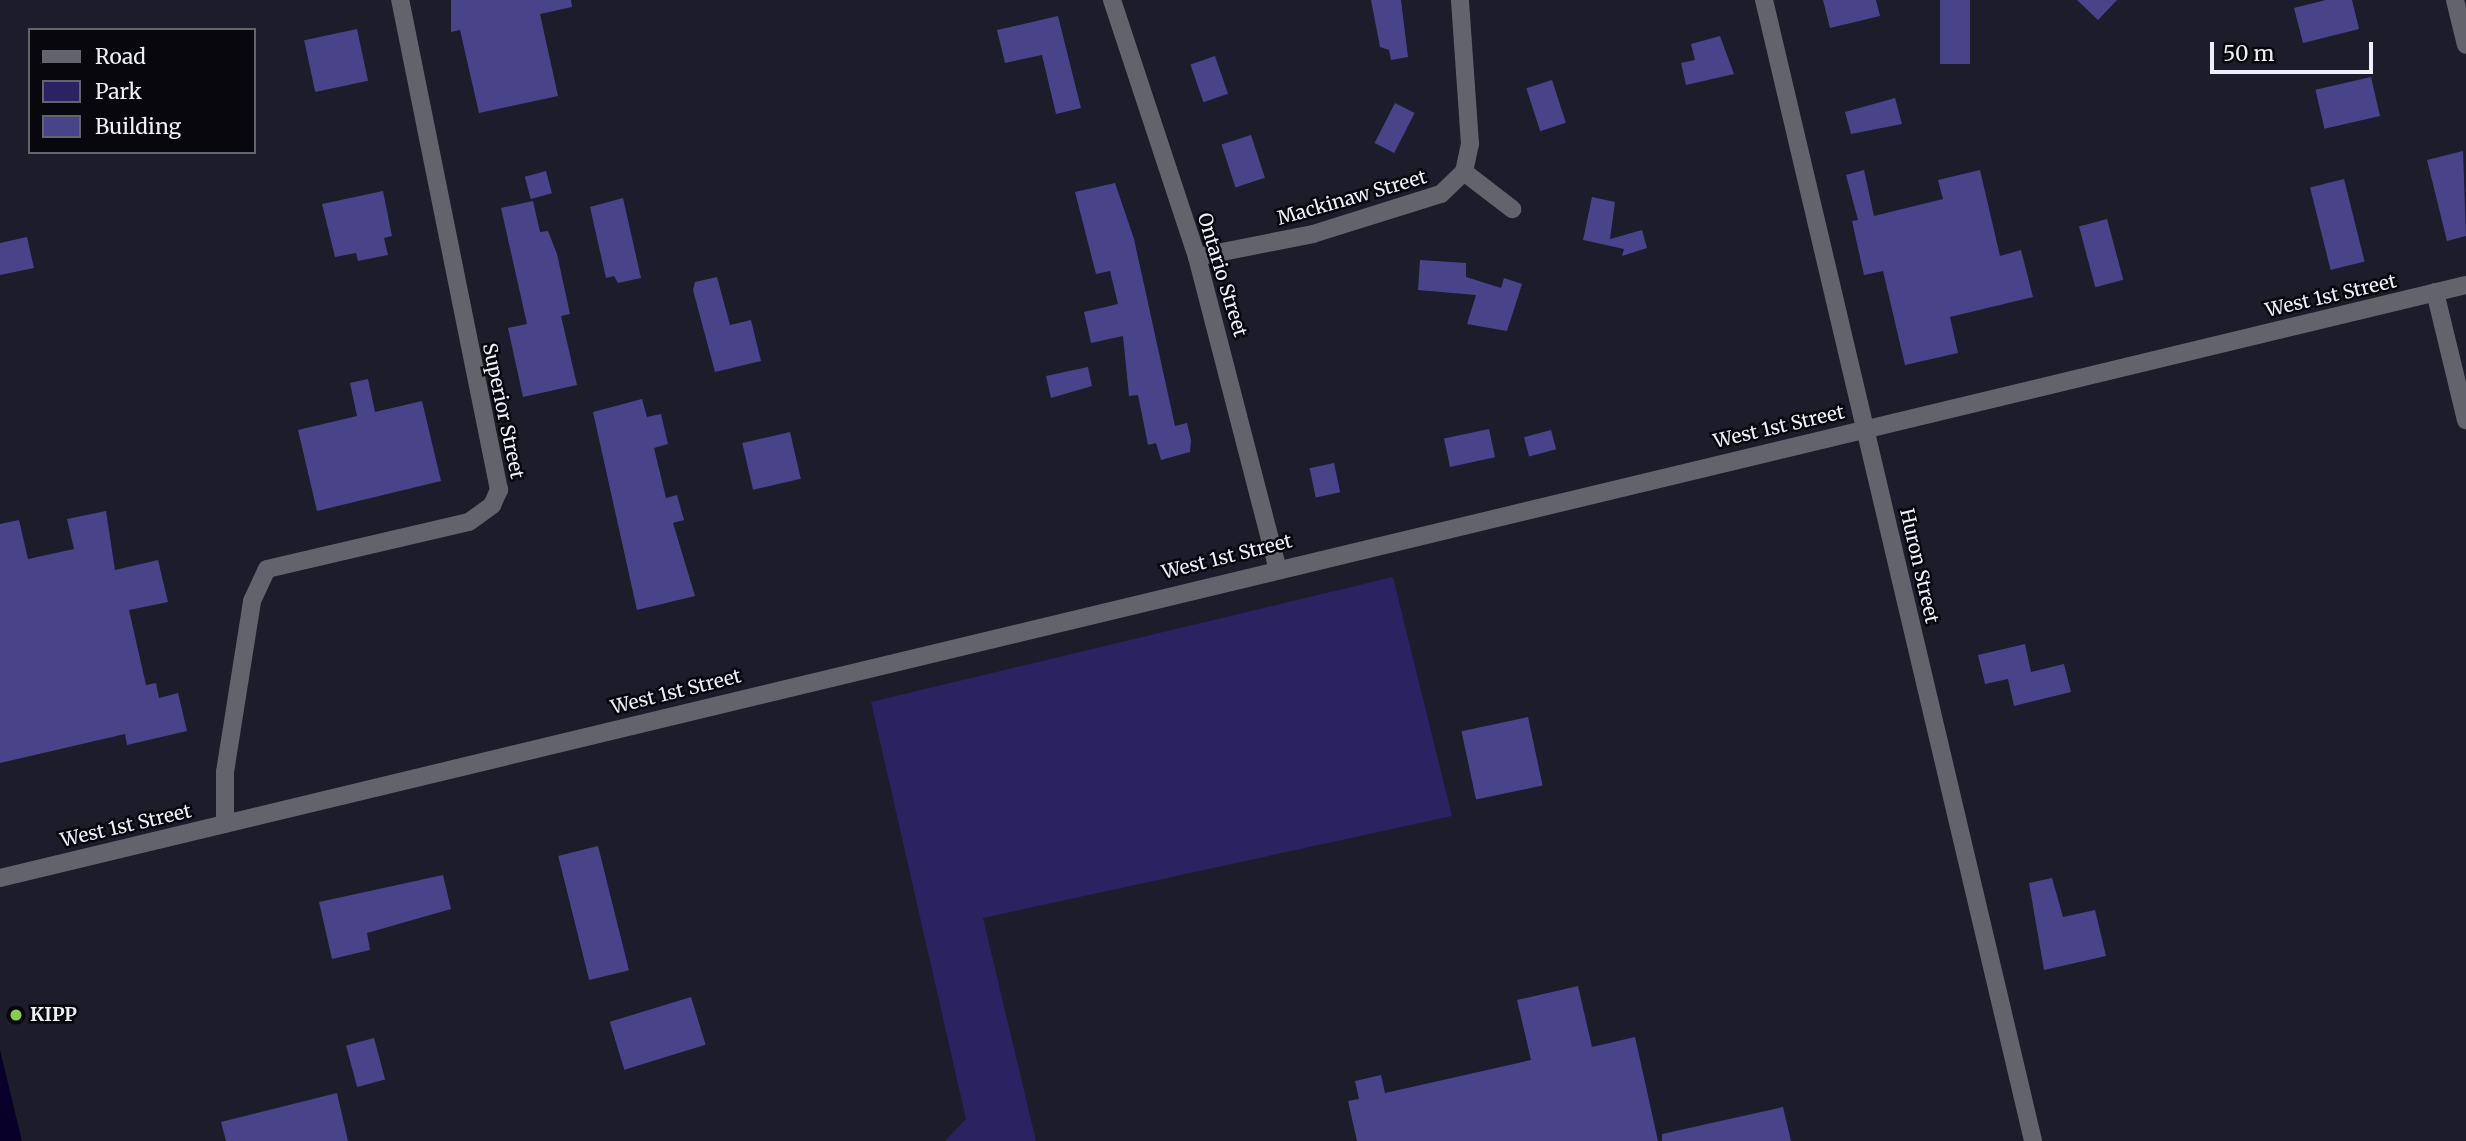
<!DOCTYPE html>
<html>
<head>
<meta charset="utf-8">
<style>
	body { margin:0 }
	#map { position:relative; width:2466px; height:1141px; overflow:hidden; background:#1c1c2b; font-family:Merriweather,serif }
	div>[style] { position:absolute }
	.green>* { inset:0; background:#2b2262 }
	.water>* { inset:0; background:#080029 }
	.building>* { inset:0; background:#494489; transform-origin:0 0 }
	.minor>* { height:18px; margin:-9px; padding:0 9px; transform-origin:9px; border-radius:9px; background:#62636b }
	.dots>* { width:19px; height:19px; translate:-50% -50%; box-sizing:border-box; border:4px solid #07070d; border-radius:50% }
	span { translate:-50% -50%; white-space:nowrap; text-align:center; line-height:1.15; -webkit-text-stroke:5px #07070d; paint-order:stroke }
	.street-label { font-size:19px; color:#efeffa }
	.poi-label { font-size:19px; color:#efeffa; font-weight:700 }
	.left { translate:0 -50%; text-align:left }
	.legend { position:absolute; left:28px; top:28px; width:228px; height:126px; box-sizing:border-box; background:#07070d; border:2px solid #64646c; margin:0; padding:9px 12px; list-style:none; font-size:21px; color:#efeffa }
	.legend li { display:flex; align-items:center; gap:14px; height:35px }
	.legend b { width:35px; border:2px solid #64646c }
	.scale { position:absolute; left:2210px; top:42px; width:163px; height:32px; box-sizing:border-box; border:4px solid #efeffa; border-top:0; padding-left:9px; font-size:21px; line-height:24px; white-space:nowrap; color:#efeffa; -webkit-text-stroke:5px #07070d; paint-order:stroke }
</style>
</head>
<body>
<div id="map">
	<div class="green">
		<div style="clip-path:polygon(1393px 577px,1452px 816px,983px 918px,1036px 1141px,945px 1141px,966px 1119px,871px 702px)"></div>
	</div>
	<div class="water">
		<div style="clip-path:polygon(0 1050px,22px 1141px,0 1141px)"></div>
	</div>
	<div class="building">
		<div style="clip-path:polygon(451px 0,571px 0,572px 7px,540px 14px,558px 96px,479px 113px,460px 30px,451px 32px)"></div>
		<div style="clip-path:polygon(1371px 0,1401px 0,1408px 57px,1391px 60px,1389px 50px,1380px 47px)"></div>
		<div style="clip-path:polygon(1823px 0,1876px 0,1880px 16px,1830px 28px)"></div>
		<div style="left:1940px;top:0;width:30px;height:64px"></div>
		<div style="clip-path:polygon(2077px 0,2117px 0,2098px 20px)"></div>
		<div style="clip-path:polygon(2326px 0,2352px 0,2359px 29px,2303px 43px,2294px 8px)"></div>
		<div style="clip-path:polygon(1058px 16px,1081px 108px,1056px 114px,1042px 55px,1005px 63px,997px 30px)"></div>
		<div style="left:357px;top:29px;width:53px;height:54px;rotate:78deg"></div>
		<div style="clip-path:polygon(1720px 36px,1734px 74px,1686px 85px,1681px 63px,1695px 60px,1691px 44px)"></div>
		<div style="left:1215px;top:56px;width:40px;height:26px;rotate:71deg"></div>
		<div style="left:2371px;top:77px;width:40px;height:57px;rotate:77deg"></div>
		<div style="left:1552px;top:80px;width:45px;height:27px;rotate:72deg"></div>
		<div style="clip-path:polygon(1895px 98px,1902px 124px,1851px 134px,1845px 112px)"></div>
		<div style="left:1395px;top:103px;width:22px;height:45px;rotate:27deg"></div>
		<div style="left:1251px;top:135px;width:45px;height:31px;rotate:72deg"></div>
		<div style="clip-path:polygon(2463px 151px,2466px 236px,2447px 241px,2427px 160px)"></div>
		<div style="clip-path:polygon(1864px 170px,1874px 216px,1943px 199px,1938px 180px,1980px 170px,2000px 256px,2021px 250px,2033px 297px,1950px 317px,1958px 353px,1905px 365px,1883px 271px,1864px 275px,1852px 221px,1858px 220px,1846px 175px)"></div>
		<div style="left:546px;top:171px;width:23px;height:22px;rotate:75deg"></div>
		<div style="left:2344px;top:179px;width:85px;height:35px;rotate:76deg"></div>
		<div style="clip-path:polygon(1115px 183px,1134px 239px,1175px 426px,1187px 423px,1191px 440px,1190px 452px,1161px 460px,1156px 443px,1148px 445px,1138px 395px,1129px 396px,1123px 336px,1091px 343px,1084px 312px,1118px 304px,1110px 271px,1096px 274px,1075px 192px)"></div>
		<div style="clip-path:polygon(383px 191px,392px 236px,384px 238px,388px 255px,358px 261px,356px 253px,335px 257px,322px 204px)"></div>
		<div style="clip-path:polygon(1592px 197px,1615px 202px,1610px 239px,1642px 230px,1647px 248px,1622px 256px,1624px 249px,1583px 240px)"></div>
		<div style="clip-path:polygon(623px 198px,641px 278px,618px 283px,614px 276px,606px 278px,590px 207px)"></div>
		<div style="clip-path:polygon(533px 201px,540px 232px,548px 231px,557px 254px,570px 314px,561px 316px,577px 385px,523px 397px,508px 328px,527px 324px,501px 208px)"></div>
		<div style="left:2107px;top:219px;width:63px;height:29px;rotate:75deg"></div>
		<div style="clip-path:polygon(27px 237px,34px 268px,0 275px,0 243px)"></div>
		<div style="clip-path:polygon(1420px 260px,1466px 263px,1466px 277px,1501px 288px,1504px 278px,1522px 284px,1507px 331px,1467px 324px,1476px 295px,1418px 290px)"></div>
		<div style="clip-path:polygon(717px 277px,730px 325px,751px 320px,761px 361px,715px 372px,693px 290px,695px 282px)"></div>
		<div style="clip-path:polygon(1088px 367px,1092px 386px,1051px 398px,1046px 376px)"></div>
		<div style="clip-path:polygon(368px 379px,375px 412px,422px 401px,441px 481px,317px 511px,298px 430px,357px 416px,350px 383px)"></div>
		<div style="clip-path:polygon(642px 399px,647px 417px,661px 414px,668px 444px,654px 448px,666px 498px,677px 495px,684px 520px,673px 523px,695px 596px,637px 610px,593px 412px)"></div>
		<div style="left:1489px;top:429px;width:29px;height:46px;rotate:78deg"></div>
		<div style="left:1551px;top:430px;width:20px;height:28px;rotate:75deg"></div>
		<div style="left:790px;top:432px;width:48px;height:49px;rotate:77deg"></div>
		<div style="left:1334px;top:463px;width:30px;height:25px;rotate:78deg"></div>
		<div style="clip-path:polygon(106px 511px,115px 570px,158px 560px,168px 602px,129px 610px,146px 685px,156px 683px,159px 698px,178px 693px,187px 731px,127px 745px,125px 734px,0 763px,0 524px,19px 520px,28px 559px,74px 549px,67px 519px)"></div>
		<div style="clip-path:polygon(2025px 644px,2031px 672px,2064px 664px,2071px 692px,2014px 706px,2008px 679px,1985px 684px,1978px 655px)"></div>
		<div style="left:1528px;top:717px;width:70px;height:68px;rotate:78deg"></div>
		<div style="left:598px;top:846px;width:128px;height:41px;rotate:76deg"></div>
		<div style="clip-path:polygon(443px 875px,451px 909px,367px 933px,370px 950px,332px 959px,319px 902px)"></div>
		<div style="clip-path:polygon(2052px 878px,2063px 917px,2095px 910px,2106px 956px,2044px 970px,2029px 883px)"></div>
		<div style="clip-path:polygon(1578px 986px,1592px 1047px,1635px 1037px,1658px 1141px,1357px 1141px,1348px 1101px,1359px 1099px,1355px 1081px,1381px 1075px,1385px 1093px,1531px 1060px,1517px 1000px)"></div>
		<div style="left:691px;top:997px;width:50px;height:85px;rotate:73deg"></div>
		<div style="left:374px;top:1038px;width:43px;height:29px;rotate:75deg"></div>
		<div style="clip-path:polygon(337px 1093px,348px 1141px,226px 1141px,221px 1122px)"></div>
		<div style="clip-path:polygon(1783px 1107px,1791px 1141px,1662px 1141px,1662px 1134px)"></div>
	</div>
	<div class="minor">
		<div style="left:1112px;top:0;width:271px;rotate:71.7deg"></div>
		<div style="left:1197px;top:257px;width:319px;rotate:75.5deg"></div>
		<div style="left:1764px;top:0;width:1172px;rotate:76.73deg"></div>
		<div style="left:2455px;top:0;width:46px;rotate:76.3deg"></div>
		<div style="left:1464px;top:172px;width:61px;rotate:37.6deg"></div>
		<div style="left:1197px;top:257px;width:118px;rotate:-11.2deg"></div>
		<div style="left:1313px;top:234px;width:134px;rotate:-17.4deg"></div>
		<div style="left:1441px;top:194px;width:32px;rotate:-44deg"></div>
		<div style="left:1464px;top:172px;width:29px;rotate:-78deg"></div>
		<div style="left:1470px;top:144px;width:144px;rotate:-94deg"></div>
		<div style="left:2435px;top:292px;width:132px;rotate:76.4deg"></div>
		<div style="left:225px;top:824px;width:52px;rotate:-90deg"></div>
		<div style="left:225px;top:772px;width:173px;rotate:-81deg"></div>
		<div style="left:252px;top:601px;width:35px;rotate:-65deg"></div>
		<div style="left:267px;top:569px;width:207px;rotate:-13.1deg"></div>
		<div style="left:469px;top:522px;width:29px;rotate:-36deg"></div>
		<div style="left:492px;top:505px;width:17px;rotate:-65deg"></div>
		<div style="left:499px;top:490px;width:500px;rotate:-101.4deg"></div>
		<div style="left:0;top:878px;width:2536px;rotate:-13.52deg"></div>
	</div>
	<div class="dots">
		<div style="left:16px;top:1015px;background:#86cf4c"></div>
	</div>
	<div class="street-label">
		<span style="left:1352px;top:198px;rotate:-16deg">Mackinaw Street</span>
		<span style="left:1222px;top:275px;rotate:73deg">Ontario Street</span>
		<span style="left:2331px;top:296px;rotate:-13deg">West 1st Street</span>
		<span style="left:503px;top:411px;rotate:78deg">Superior Street</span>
		<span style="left:1779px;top:427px;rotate:-13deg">West 1st Street</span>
		<span style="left:1227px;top:557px;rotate:-14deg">West 1st Street</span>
		<span style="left:1919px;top:566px;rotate:77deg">Huron Street</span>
		<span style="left:676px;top:692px;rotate:-14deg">West 1st Street</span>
		<span style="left:126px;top:826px;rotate:-13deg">West 1st Street</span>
	</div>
	<div class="poi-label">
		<span class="left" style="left:30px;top:1015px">KIPP</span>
	</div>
	<ul class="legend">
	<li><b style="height:9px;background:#62636b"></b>Road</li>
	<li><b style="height:19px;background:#2b2262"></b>Park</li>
	<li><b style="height:19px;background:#494489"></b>Building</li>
	</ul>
	<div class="scale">50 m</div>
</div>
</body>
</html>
